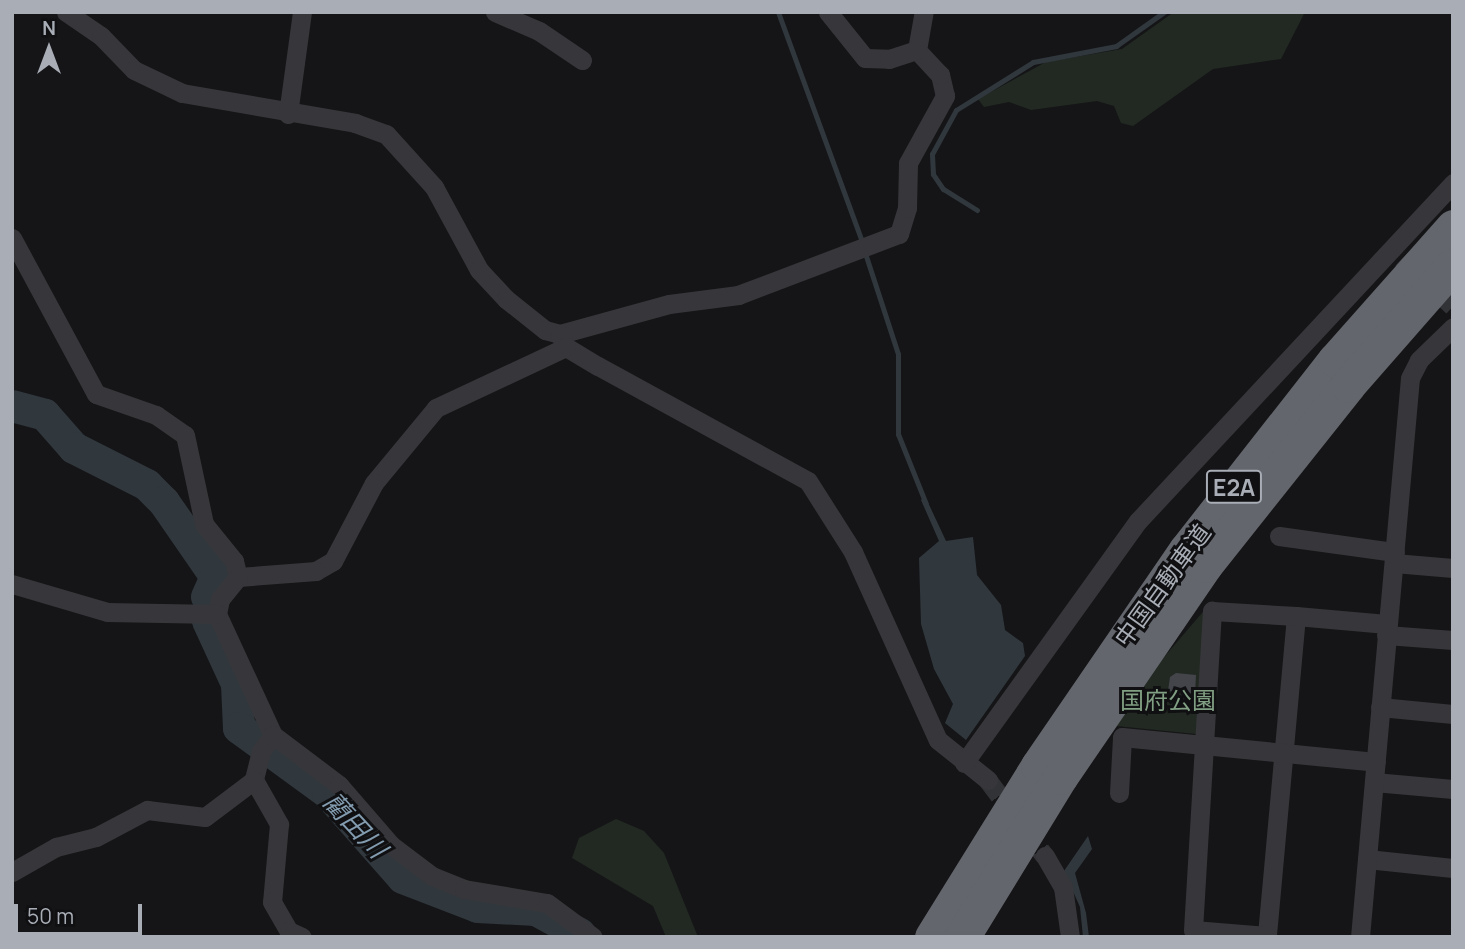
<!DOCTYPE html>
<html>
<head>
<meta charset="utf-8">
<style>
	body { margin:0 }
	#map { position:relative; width:1465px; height:949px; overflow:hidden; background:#151517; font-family:Manrope,"Noto Sans JP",sans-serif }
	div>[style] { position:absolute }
	.green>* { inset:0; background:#222922 }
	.water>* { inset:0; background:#30383e }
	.stream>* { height:5px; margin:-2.5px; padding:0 2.5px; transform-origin:2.5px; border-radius:2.5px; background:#30383e }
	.river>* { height:32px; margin:-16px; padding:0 16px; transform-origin:16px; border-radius:16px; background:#30383e }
	.building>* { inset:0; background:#44454a }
	.street-tunnel>* { height:19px; margin-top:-9.5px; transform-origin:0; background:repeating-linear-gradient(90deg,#323337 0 19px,transparent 0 29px) }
	.street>* { height:19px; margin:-9.5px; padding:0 9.5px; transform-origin:9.5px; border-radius:9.5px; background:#37373b }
	.highway>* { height:35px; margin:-17.5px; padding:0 17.5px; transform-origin:17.5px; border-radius:17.5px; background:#63666c }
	span { translate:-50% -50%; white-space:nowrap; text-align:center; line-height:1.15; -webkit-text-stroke:6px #101012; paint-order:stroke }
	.shield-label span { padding:2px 5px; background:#101012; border:2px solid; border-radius:5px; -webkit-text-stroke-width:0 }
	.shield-label { font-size:23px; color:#a8adb6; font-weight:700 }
	.street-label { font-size:24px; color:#a8adb6 }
	.park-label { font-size:24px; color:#819f82 }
	.water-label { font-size:26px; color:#829bae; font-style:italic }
	.frame { position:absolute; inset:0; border:14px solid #a8adb6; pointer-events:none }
	.north { position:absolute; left:14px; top:14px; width:70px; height:70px; -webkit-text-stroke:5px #101012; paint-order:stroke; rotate:0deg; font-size:19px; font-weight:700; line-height:28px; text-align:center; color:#a8adb6 }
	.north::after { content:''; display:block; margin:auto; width:24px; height:32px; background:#a8adb6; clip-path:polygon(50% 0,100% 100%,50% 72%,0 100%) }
	.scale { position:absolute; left:14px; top:904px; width:128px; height:32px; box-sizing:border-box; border:4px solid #a8adb6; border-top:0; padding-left:9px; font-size:21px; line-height:24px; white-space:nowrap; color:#a8adb6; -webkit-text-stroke:5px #101012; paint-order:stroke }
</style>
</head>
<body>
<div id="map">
	<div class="green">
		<div style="clip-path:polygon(1174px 12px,1305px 12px,1281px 59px,1213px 69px,1133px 126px,1121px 123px,1114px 106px,1097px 101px,1031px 110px,1009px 102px,984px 107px,978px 99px,1046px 62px,1122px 49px)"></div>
		<div style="clip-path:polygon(1208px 606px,1196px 734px,1116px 726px,1152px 671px)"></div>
		<div style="clip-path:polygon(616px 819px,644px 831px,664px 853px,698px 937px,666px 937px,653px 906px,572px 858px,579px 838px)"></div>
	</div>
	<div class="water">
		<div style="clip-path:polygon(925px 496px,946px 541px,973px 537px,977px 575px,1001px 605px,1005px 630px,1023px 643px,1025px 656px,966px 740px,945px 723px,953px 704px,934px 669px,921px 624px,919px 558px,939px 541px,921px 500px)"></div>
		<div style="clip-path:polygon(1088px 836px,1092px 849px,1075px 873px,1086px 913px,1089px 937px,1083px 937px,1080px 907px,1064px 871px)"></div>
	</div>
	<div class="stream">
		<div style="left:778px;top:12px;width:245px;rotate:69.9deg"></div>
		<div style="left:977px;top:210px;width:40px;rotate:-148deg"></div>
		<div style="left:943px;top:189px;width:18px;rotate:-124deg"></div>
		<div style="left:933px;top:174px;width:20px;rotate:-93deg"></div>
		<div style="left:932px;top:154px;width:50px;rotate:-61.4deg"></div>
		<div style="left:956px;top:110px;width:91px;rotate:-31.9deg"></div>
		<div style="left:1033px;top:62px;width:85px;rotate:-10.9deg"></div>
		<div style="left:1116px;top:46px;width:59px;rotate:-35.3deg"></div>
		<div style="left:866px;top:256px;width:103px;rotate:71.9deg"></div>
		<div style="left:898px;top:354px;width:80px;rotate:90deg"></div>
		<div style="left:898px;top:434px;width:75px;rotate:68.2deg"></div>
	</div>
	<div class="river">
		<div style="left:12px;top:406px;width:34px;rotate:15deg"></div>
		<div style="left:45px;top:415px;width:44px;rotate:48.7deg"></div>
		<div style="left:74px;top:448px;width:82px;rotate:26.9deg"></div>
		<div style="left:147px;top:485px;width:24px;rotate:45deg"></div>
		<div style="left:164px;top:502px;width:91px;rotate:55.3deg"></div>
		<div style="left:216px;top:577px;width:22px;rotate:114deg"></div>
		<div style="left:208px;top:621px;width:69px;rotate:65.3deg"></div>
		<div style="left:237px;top:684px;width:44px;rotate:87.4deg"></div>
		<div style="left:239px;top:728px;width:110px;rotate:36.1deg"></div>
		<div style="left:328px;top:793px;width:113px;rotate:48.6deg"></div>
		<div style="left:403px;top:878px;width:80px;rotate:21.1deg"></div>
		<div style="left:478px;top:907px;width:58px;rotate:3deg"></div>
		<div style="left:536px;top:910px;width:50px;rotate:28.6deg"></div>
	</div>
	<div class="building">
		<div style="clip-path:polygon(1176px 673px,1196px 675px,1195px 694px,1168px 691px,1170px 677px)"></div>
	</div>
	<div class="street-tunnel">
		<div style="left:1402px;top:258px;width:70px;rotate:43.3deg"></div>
		<div style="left:988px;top:780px;width:95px;rotate:53.1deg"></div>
	</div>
	<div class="street">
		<div style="left:66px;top:12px;width:42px;rotate:34.4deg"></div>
		<div style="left:101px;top:36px;width:47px;rotate:45.9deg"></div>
		<div style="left:134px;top:70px;width:53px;rotate:25.6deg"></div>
		<div style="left:182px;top:93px;width:176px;rotate:9.8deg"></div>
		<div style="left:355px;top:123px;width:33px;rotate:20deg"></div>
		<div style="left:386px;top:134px;width:72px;rotate:47.8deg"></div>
		<div style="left:434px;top:187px;width:94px;rotate:61.5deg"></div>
		<div style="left:479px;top:270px;width:40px;rotate:47deg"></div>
		<div style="left:506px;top:299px;width:50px;rotate:38.5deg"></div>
		<div style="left:545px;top:330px;width:16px;rotate:15deg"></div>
		<div style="left:560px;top:334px;width:113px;rotate:-15.4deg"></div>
		<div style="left:669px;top:304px;width:70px;rotate:-7.4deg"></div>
		<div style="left:738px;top:295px;width:172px;rotate:-20.8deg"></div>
		<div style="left:899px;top:234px;width:27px;rotate:-73deg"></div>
		<div style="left:907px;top:208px;width:45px;rotate:-88.7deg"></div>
		<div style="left:908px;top:163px;width:77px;rotate:-61.1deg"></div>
		<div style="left:945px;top:96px;width:22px;rotate:-103deg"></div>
		<div style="left:940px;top:75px;width:34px;rotate:-133deg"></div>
		<div style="left:917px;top:50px;width:39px;rotate:-80deg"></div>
		<div style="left:495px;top:12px;width:48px;rotate:23.4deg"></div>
		<div style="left:539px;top:31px;width:52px;rotate:34deg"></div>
		<div style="left:828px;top:12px;width:59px;rotate:51.2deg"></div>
		<div style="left:865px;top:58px;width:24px;rotate:2deg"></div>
		<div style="left:889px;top:59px;width:29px;rotate:-18deg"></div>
		<div style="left:288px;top:114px;width:103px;rotate:-82.2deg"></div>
		<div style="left:12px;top:238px;width:177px;rotate:61.7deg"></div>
		<div style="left:96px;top:394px;width:64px;rotate:19.3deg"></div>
		<div style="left:156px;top:415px;width:35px;rotate:35deg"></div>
		<div style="left:185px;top:435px;width:91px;rotate:77.9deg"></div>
		<div style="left:204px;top:524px;width:48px;rotate:51deg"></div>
		<div style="left:234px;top:561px;width:16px;rotate:76deg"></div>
		<div style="left:560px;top:335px;width:13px;rotate:63deg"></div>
		<div style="left:566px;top:347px;width:37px;rotate:31deg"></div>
		<div style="left:598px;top:366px;width:239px;rotate:28.7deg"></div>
		<div style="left:808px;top:481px;width:84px;rotate:57.6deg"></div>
		<div style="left:853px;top:552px;width:206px;rotate:65.7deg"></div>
		<div style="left:938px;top:740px;width:64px;rotate:38.7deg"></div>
		<div style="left:566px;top:347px;width:144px;rotate:154.9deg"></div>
		<div style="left:436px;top:408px;width:97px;rotate:129.6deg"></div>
		<div style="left:374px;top:483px;width:88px;rotate:117.7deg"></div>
		<div style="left:333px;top:561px;width:20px;rotate:150deg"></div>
		<div style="left:316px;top:571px;width:78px;rotate:175.6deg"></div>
		<div style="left:238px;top:577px;width:28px;rotate:129deg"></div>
		<div style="left:220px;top:599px;width:15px;rotate:101deg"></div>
		<div style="left:217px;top:614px;width:133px;rotate:65.2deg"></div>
		<div style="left:273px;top:735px;width:83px;rotate:37.1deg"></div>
		<div style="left:339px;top:785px;width:79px;rotate:49.1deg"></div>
		<div style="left:391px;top:845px;width:51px;rotate:37.1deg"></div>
		<div style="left:432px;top:876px;width:35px;rotate:22deg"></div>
		<div style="left:464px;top:889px;width:84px;rotate:9.6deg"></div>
		<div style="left:547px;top:903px;width:57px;rotate:36.5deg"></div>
		<div style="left:1279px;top:536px;width:117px;rotate:7.9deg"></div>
		<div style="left:1394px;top:563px;width:59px;rotate:4.8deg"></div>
		<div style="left:12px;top:584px;width:99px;rotate:16.4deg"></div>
		<div style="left:107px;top:612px;width:110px;rotate:1deg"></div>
		<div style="left:1296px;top:616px;width:321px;rotate:95.2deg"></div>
		<div style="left:1267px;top:936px;width:74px;rotate:-175.4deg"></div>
		<div style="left:1193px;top:930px;width:320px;rotate:-86.6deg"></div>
		<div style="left:1212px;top:611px;width:84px;rotate:3.4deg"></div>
		<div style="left:1296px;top:616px;width:91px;rotate:5deg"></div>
		<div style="left:1386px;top:635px;width:67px;rotate:4.3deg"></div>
		<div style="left:1380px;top:707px;width:73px;rotate:5.5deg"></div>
		<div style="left:273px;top:735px;width:20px;rotate:127deg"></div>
		<div style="left:261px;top:751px;width:30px;rotate:104deg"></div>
		<div style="left:254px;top:780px;width:51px;rotate:60.4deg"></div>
		<div style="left:279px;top:824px;width:78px;rotate:95.1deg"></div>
		<div style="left:272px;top:902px;width:34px;rotate:60deg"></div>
		<div style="left:289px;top:931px;width:14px;rotate:25deg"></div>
		<div style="left:964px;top:763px;width:298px;rotate:-54.3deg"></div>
		<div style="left:1138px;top:521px;width:462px;rotate:-47deg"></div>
		<div style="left:1374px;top:782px;width:79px;rotate:5.1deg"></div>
		<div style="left:1119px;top:793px;width:56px;rotate:-86.9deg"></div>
		<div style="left:1122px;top:737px;width:255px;rotate:5.6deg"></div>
		<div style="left:1045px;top:856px;width:36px;rotate:60deg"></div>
		<div style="left:1063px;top:887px;width:50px;rotate:82deg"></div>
		<div style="left:1367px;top:859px;width:86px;rotate:6deg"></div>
		<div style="left:12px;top:872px;width:51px;rotate:-29.6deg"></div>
		<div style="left:56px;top:847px;width:41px;rotate:-14deg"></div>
		<div style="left:96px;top:837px;width:58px;rotate:-27.9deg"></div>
		<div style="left:147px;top:810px;width:58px;rotate:6.9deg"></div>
		<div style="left:205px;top:817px;width:61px;rotate:-37.1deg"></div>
		<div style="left:1360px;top:937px;width:561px;rotate:-84.89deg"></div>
		<div style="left:1410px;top:378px;width:20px;rotate:-63deg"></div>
		<div style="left:1419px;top:360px;width:47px;rotate:-44.1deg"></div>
	</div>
	<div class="highway">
		<div style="left:932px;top:937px;width:201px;rotate:-58.2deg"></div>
		<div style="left:1038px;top:766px;width:262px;rotate:-55.6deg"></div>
		<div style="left:1186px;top:550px;width:241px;rotate:-51.9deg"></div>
		<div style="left:1335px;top:360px;width:178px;rotate:-48.4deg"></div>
		<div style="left:962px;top:937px;width:188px;rotate:-58.5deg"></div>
		<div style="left:1060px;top:777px;width:257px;rotate:-55.6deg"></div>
		<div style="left:1205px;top:565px;width:230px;rotate:-51.5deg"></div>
		<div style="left:1348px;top:385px;width:159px;rotate:-48.8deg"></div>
	</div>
	<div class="shield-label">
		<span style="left:1234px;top:487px">E2A</span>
	</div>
	<div class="street-label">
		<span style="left:1162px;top:585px;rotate:-54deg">中国自動車道</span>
	</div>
	<div class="park-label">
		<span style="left:1168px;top:700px">国府公園</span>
	</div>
	<div class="water-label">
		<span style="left:355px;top:825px;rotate:47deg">藺田川</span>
	</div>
	<div class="frame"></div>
	<div class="north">N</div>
	<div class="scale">50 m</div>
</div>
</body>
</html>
